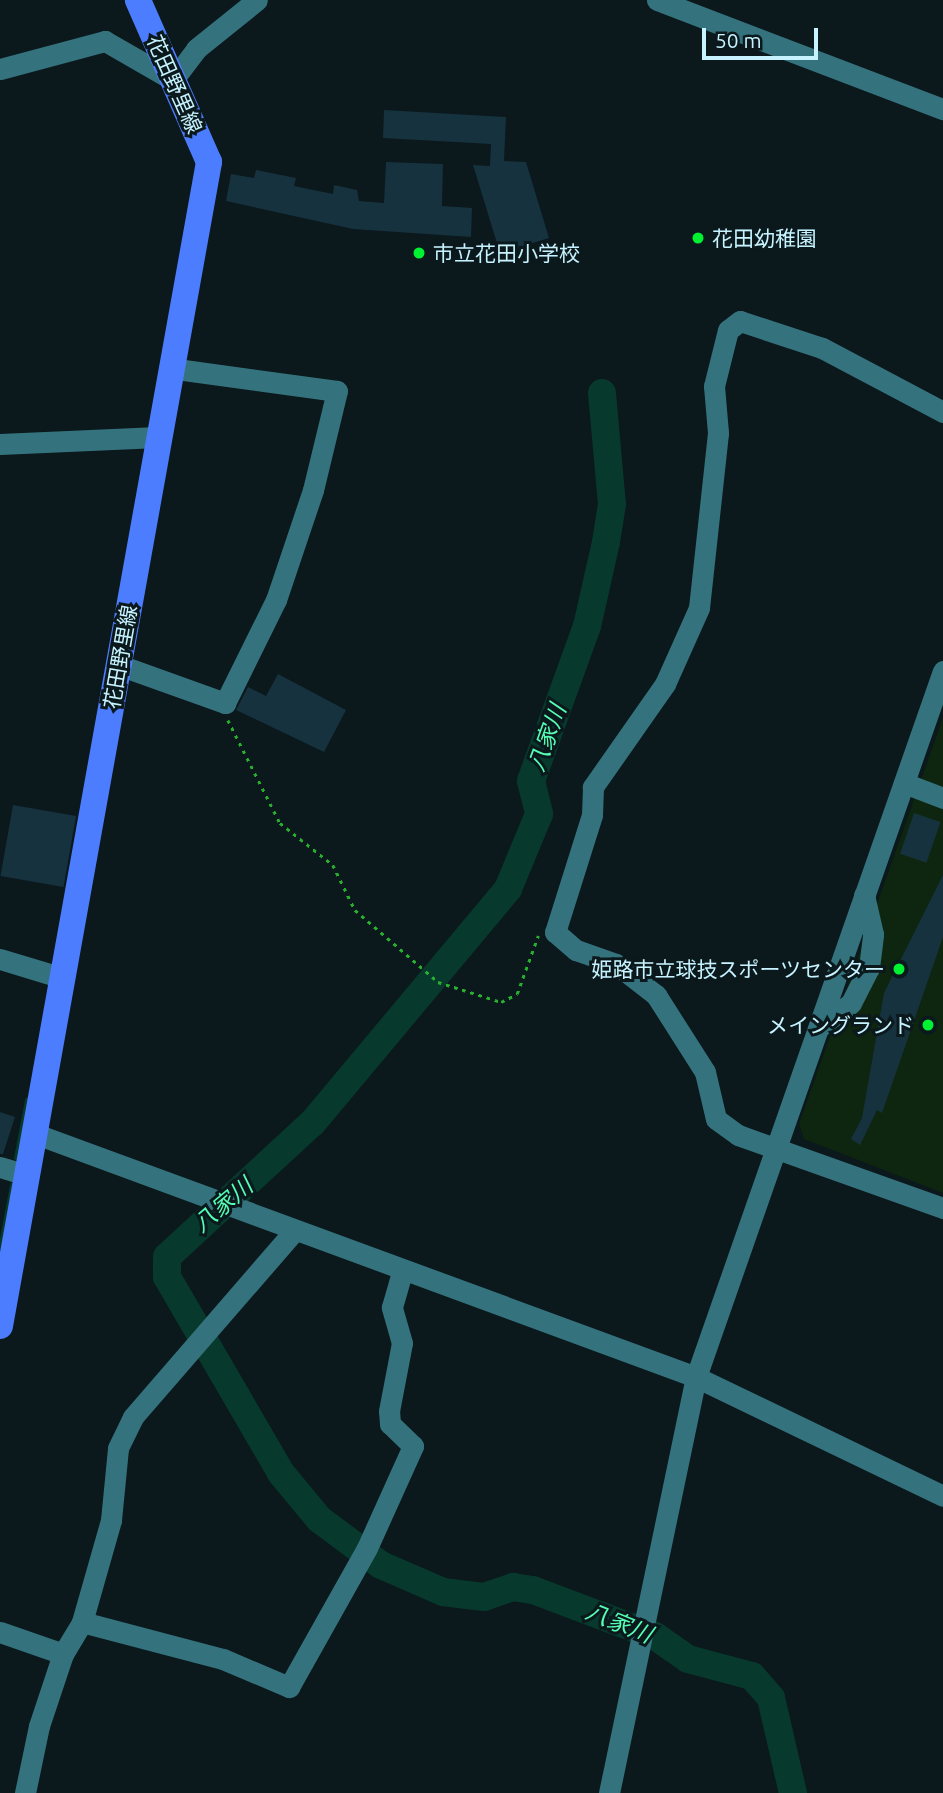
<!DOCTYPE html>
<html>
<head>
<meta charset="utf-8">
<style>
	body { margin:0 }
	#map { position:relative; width:943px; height:1793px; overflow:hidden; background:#0b181c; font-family:Ubuntu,"Noto Sans JP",sans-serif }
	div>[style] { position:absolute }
	.green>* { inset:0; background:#0e260f }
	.stream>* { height:4.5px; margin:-2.25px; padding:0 2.25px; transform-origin:2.25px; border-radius:2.25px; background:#07392c }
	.river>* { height:28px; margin:-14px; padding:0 14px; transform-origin:14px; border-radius:14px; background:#07392c }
	.building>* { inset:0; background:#16323e; transform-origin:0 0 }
	.path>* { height:2.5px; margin-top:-1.25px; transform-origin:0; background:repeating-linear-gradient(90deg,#29b02f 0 3.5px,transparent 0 8.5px) }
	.minor>* { height:21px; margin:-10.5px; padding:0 10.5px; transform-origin:10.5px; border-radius:10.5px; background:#34737d }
	.major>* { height:26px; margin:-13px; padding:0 13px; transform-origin:13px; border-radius:13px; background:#4d7dff }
	.dots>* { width:19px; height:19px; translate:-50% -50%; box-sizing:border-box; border:4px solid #0b181c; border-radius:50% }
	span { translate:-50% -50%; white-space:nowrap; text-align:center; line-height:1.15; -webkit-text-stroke:6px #0b181c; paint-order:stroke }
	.street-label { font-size:21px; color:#c6f3ff }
	.poi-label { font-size:21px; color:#c6f3ff }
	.left { translate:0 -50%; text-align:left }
	.right { translate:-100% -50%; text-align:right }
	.water-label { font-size:23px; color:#54ffb5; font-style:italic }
	.scale { position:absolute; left:702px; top:28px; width:116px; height:32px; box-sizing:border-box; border:4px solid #c6f3ff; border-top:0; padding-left:9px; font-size:21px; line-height:24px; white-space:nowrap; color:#c6f3ff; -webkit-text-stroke:5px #0b181c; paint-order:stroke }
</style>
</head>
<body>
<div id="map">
	<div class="green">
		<div style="clip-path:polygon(943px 718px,943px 1193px,804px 1139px,799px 1124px)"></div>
	</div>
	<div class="stream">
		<div style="left:16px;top:1158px;width:59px;rotate:-79.3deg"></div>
		<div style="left:0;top:1249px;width:65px;rotate:-79.4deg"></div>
	</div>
	<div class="river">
		<div style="left:602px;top:393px;width:111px;rotate:84.9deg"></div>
		<div style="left:612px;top:504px;width:38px;rotate:99deg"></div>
		<div style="left:606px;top:542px;width:86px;rotate:102.7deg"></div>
		<div style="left:587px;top:626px;width:165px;rotate:109.9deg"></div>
		<div style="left:531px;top:781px;width:34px;rotate:76deg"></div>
		<div style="left:539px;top:814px;width:81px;rotate:112.5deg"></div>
		<div style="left:508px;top:889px;width:305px;rotate:129.9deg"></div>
		<div style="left:312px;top:1123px;width:197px;rotate:137.3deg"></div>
		<div style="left:167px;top:1257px;width:20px;rotate:90deg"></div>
		<div style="left:167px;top:1277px;width:227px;rotate:59.8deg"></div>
		<div style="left:281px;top:1473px;width:60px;rotate:50.4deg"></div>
		<div style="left:319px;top:1519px;width:77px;rotate:36.6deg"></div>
		<div style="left:381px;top:1565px;width:68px;rotate:23.5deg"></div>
		<div style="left:443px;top:1592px;width:41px;rotate:7deg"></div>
		<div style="left:484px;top:1597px;width:31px;rotate:-19deg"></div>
		<div style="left:513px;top:1587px;width:20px;rotate:9deg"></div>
		<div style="left:533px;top:1590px;width:130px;rotate:20.7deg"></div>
		<div style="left:655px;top:1636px;width:40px;rotate:34.9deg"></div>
		<div style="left:688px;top:1659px;width:66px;rotate:14.9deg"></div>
		<div style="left:752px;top:1676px;width:29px;rotate:49deg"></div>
		<div style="left:771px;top:1698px;width:98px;rotate:77deg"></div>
	</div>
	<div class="building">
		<div style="clip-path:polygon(384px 110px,506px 117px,504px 161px,526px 162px,549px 238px,500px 253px,473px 165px,490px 166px,491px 144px,383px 138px)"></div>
		<div style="clip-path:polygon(386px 162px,443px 164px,442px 206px,472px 208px,471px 237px,353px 229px,226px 201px,231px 174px,254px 178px,256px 170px,296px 178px,294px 186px,333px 194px,334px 185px,357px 190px,359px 201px,384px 203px)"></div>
		<div style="clip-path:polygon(278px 674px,346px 710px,324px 752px,236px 710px,248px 687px,266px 696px)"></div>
		<div style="left:13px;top:805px;width:64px;height:72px;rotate:10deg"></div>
		<div style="left:914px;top:813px;width:28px;height:43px;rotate:19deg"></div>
		<div style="clip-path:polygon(943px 875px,943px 937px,882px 1113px,877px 1110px,860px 1145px,851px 1139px,862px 1118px,884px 993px)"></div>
		<div style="clip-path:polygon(0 1112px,15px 1117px,3px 1154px,0 1154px)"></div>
	</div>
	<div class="path">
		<div style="left:228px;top:720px;width:115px;rotate:63.2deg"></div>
		<div style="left:280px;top:823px;width:68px;rotate:38.4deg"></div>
		<div style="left:333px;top:865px;width:50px;rotate:63.9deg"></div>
		<div style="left:355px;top:910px;width:110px;rotate:40.9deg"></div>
		<div style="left:438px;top:982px;width:66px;rotate:17.6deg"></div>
		<div style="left:501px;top:1002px;width:18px;rotate:-27deg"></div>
		<div style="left:517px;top:994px;width:62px;rotate:-70.1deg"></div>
	</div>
	<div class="minor">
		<div style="left:657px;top:0;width:306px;rotate:20.9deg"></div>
		<div style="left:0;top:69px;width:109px;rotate:-14.9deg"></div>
		<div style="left:105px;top:41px;width:78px;rotate:29.8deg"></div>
		<div style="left:173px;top:80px;width:39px;rotate:-53deg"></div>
		<div style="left:196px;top:49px;width:78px;rotate:-38.8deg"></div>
		<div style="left:943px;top:412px;width:137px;rotate:-152.1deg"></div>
		<div style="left:822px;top:348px;width:86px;rotate:-161.8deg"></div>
		<div style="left:740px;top:321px;width:15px;rotate:143deg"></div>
		<div style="left:728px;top:330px;width:58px;rotate:104deg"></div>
		<div style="left:714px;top:386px;width:47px;rotate:85.1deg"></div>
		<div style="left:718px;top:433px;width:176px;rotate:96.2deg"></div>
		<div style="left:699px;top:608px;width:83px;rotate:114.1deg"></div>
		<div style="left:665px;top:684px;width:126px;rotate:125deg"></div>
		<div style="left:593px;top:787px;width:28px;rotate:92deg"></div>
		<div style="left:592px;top:815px;width:123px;rotate:107.5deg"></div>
		<div style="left:555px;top:932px;width:28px;rotate:41deg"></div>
		<div style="left:576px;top:950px;width:42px;rotate:19.3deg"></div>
		<div style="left:616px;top:964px;width:51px;rotate:37.8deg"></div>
		<div style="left:656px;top:995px;width:91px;rotate:57.5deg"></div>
		<div style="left:705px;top:1072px;width:48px;rotate:76.8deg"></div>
		<div style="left:716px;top:1119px;width:27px;rotate:36deg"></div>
		<div style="left:738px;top:1135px;width:218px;rotate:19.6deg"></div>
		<div style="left:0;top:444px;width:158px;rotate:-2.5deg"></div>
		<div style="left:119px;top:665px;width:113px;rotate:19.7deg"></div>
		<div style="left:225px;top:703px;width:115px;rotate:-63.7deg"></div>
		<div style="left:276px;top:600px;width:116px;rotate:-71.4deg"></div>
		<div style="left:313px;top:490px;width:102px;rotate:-76.4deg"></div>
		<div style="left:337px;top:391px;width:162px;rotate:-172.2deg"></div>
		<div style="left:904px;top:783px;width:42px;rotate:21deg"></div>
		<div style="left:0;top:959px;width:66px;rotate:16.8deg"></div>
		<div style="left:818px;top:1028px;width:41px;rotate:-37.1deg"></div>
		<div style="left:851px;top:1003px;width:39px;rotate:-63deg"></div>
		<div style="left:869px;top:968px;width:34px;rotate:-83deg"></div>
		<div style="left:873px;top:934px;width:40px;rotate:-103deg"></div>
		<div style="left:36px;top:1134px;width:703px;rotate:20.21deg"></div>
		<div style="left:696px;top:1377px;width:274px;rotate:25.7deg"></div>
		<div style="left:0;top:1167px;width:27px;rotate:17deg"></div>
		<div style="left:82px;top:1622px;width:106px;rotate:-74.1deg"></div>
		<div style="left:111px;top:1520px;width:72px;rotate:-84.4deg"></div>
		<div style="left:118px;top:1448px;width:34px;rotate:-64deg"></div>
		<div style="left:133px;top:1417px;width:245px;rotate:-49.1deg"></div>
		<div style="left:0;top:1632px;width:67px;rotate:19.2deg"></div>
		<div style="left:25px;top:1793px;width:68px;rotate:-78.2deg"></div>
		<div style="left:39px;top:1726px;width:76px;rotate:-71.6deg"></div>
		<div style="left:63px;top:1654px;width:37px;rotate:-59deg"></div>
		<div style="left:82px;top:1622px;width:146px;rotate:14.7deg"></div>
		<div style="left:223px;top:1659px;width:72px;rotate:23deg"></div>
		<div style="left:289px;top:1687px;width:159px;rotate:-60.7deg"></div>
		<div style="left:367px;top:1548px;width:112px;rotate:-65.7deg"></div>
		<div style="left:413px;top:1446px;width:32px;rotate:-136deg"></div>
		<div style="left:390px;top:1424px;width:13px;rotate:-94deg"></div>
		<div style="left:389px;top:1411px;width:69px;rotate:-79.2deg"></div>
		<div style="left:402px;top:1343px;width:37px;rotate:-106deg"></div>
		<div style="left:392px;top:1307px;width:35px;rotate:-74deg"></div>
		<div style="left:609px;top:1793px;width:425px;rotate:-78.2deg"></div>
		<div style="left:696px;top:1377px;width:748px;rotate:-70.72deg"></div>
	</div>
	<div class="major">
		<div style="left:0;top:1326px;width:1183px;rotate:-79.82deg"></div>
		<div style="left:209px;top:162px;width:177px;rotate:-113.7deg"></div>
	</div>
	<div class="dots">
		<div style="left:698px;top:238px;background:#00f131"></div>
		<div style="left:419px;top:253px;background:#00f131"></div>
		<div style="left:899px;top:969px;background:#00f131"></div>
		<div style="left:928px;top:1025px;background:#00f131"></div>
	</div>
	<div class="street-label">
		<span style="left:175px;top:84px;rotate:66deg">花田野里線</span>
		<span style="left:120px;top:657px;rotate:-80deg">花田野里線</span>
	</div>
	<div class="poi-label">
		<span class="left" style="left:712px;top:238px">花田幼稚園</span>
		<span class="left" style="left:433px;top:253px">市立花田小学校</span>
		<span class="right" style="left:885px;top:969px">姫路市立球技スポーツセンター</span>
		<span class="right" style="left:914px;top:1025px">メイングランド</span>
	</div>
	<div class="water-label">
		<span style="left:547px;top:738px;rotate:-70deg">八家川</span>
		<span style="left:223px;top:1205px;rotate:-40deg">八家川</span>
		<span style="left:619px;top:1623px;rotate:22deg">八家川</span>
	</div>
	<div class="scale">50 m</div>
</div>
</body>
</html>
